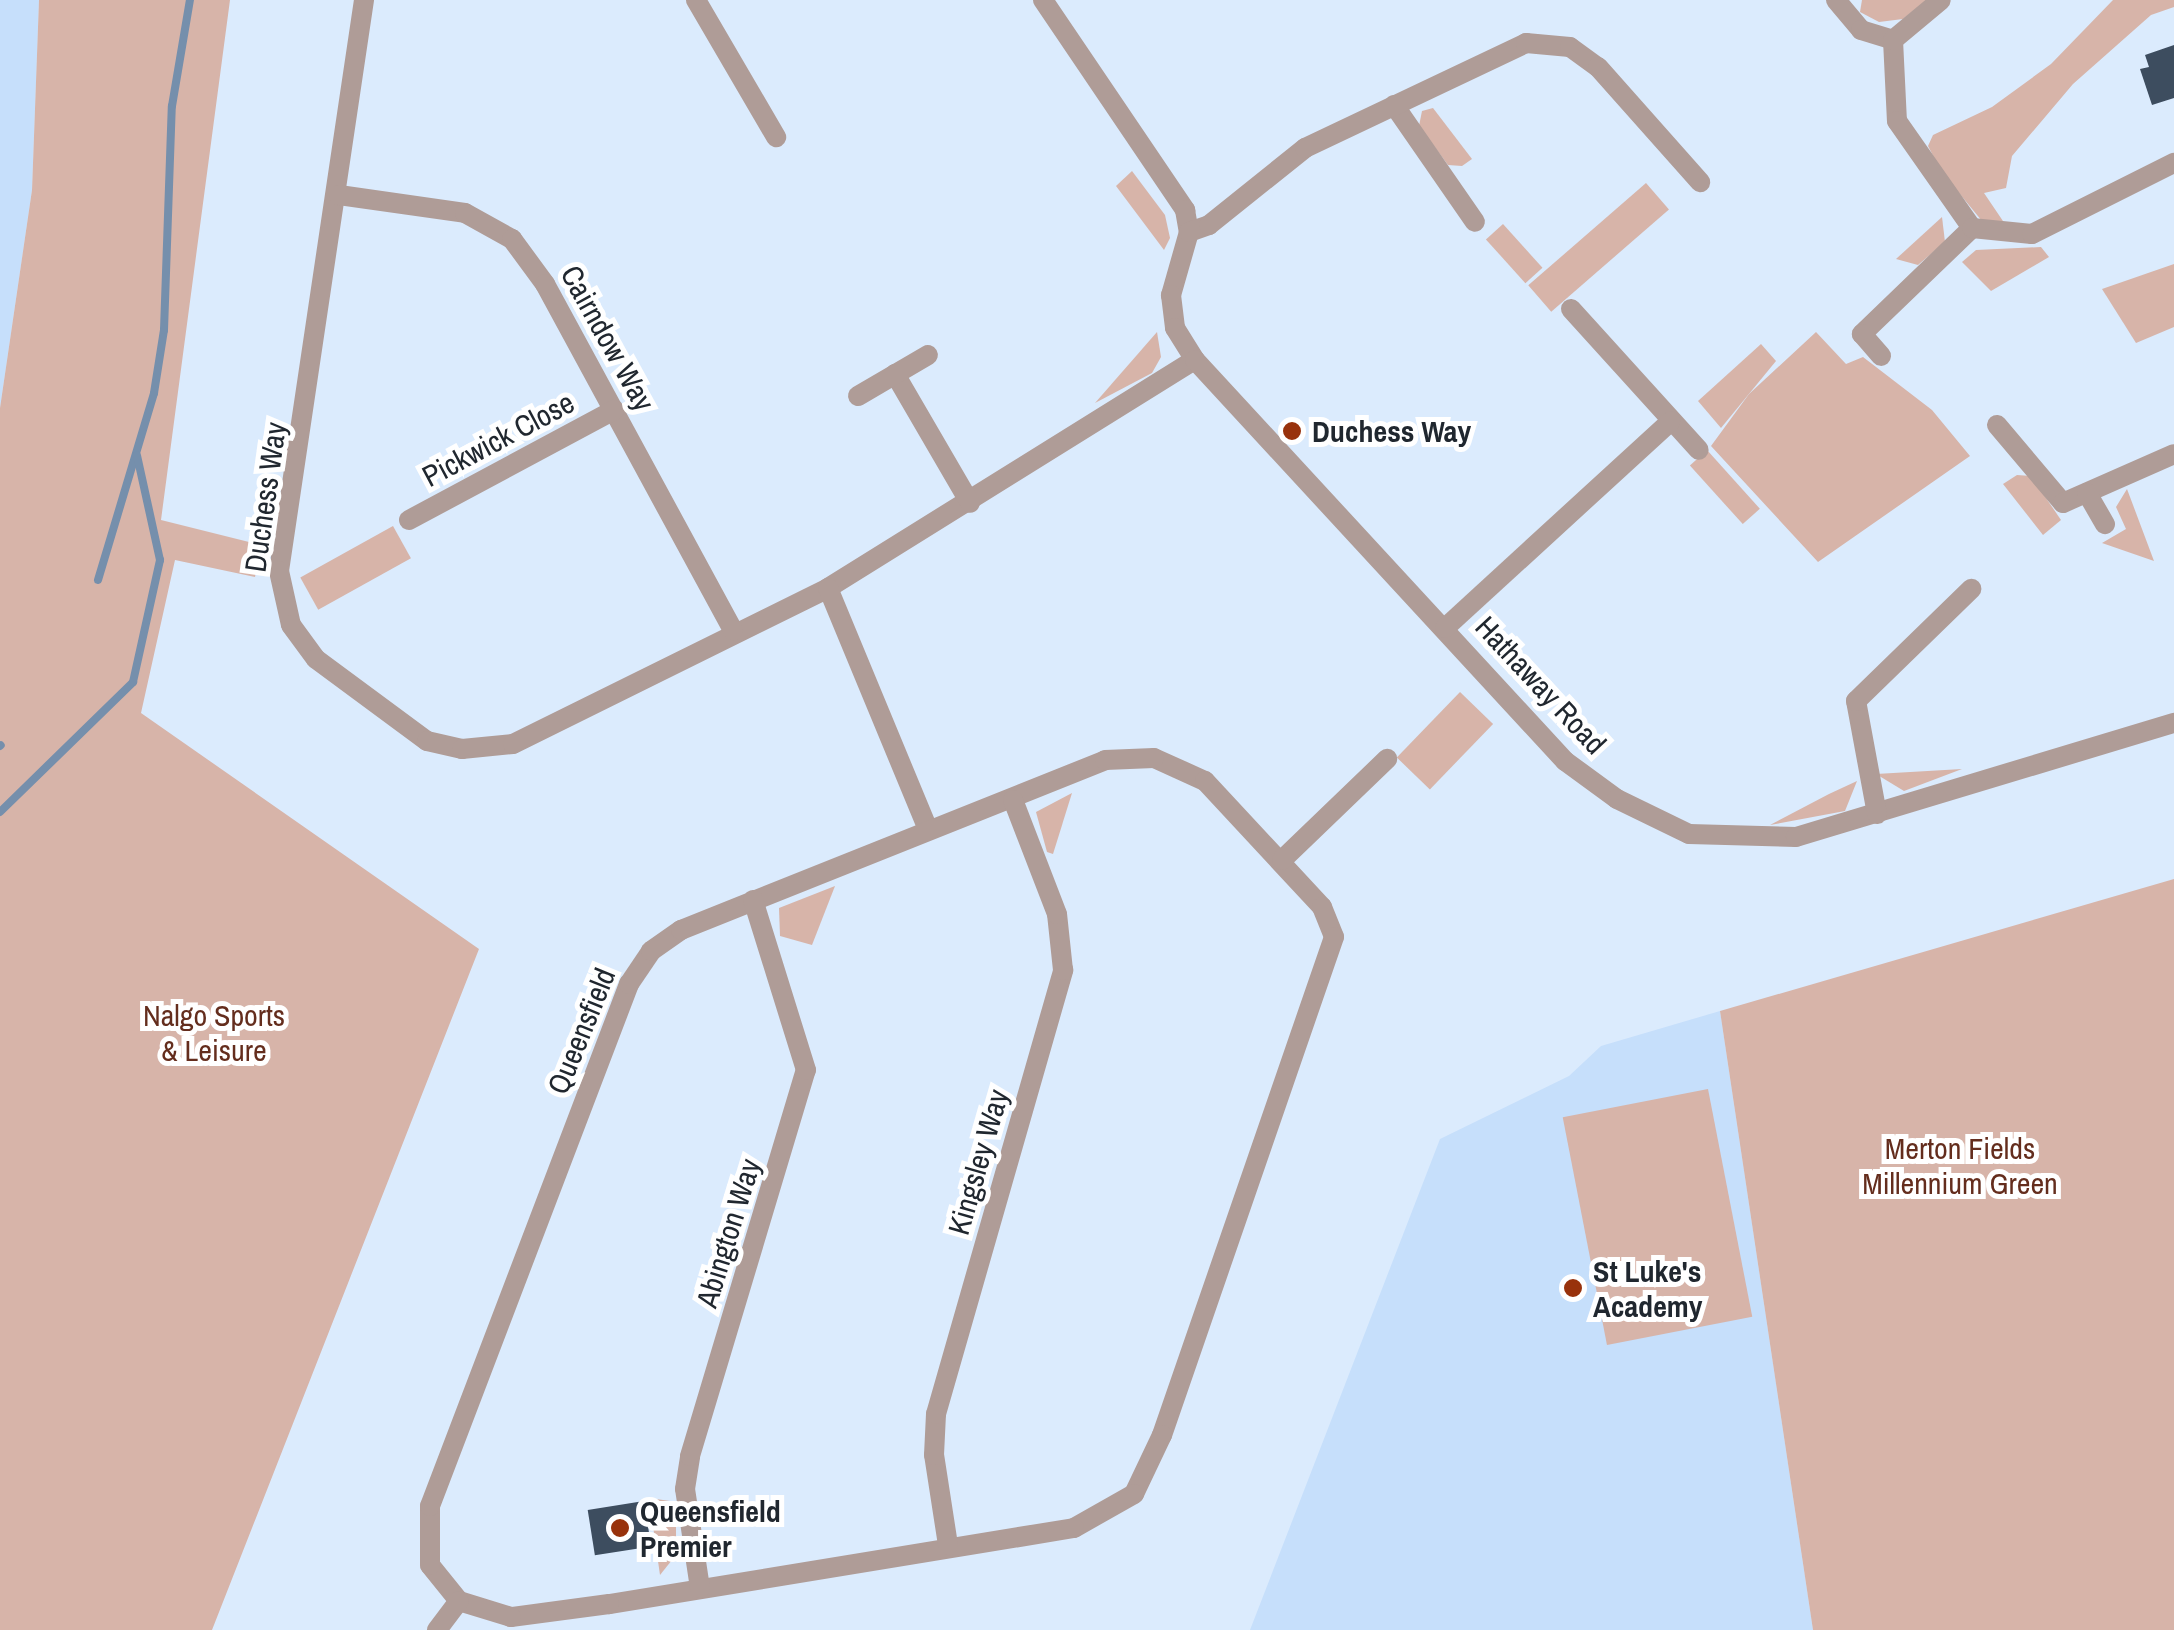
<!DOCTYPE html>
<html>
<head>
<meta charset="utf-8">
<style>
	body { margin:0 }
	#map { position:relative; width:2174px; height:1630px; overflow:hidden; background:#dbebfd; font-family:"Archivo Narrow",sans-serif }
	div>[style] { position:absolute }
	.built>* { inset:0; background:#c6dffb }
	.green>* { inset:0; background:#d7b4a9; transform-origin:0 0 }
	.stream>* { height:8px; margin:-4px; padding:0 4px; transform-origin:4px; border-radius:4px; background:#758fac }
	.building>* { inset:0; background:#3d4d5f; transform-origin:0 0 }
	.minor>* { height:20px; margin:-10px; padding:0 10px; transform-origin:10px; border-radius:10px; background:#af9c97 }
	.dots>* { width:28px; height:28px; translate:-50% -50%; box-sizing:border-box; border:5px solid #fff; border-radius:50% }
	span { translate:-50% -50%; white-space:nowrap; text-align:center; line-height:1.15; -webkit-text-stroke:10px #fff; paint-order:stroke }
	.street-label { font-size:30px; color:#20272f }
	.poi-label { font-size:30px; color:#20272f; font-weight:700 }
	.left { translate:0 -50%; text-align:left }
	.park-label { font-size:30px; color:#642d1d }
</style>
</head>
<body>
<div id="map">
	<div class="built">
		<div style="clip-path:polygon(0 0,39px 0,32px 190px,0 408px)"></div>
		<div style="clip-path:polygon(1720px 1011px,1813px 1630px,1250px 1630px,1440px 1139px,1569px 1076px,1601px 1046px)"></div>
	</div>
	<div class="green">
		<div style="clip-path:polygon(39px 0,230px 0,161px 520px,261px 545px,255px 577px,175px 560px,141px 713px,479px 949px,212px 1630px,0 1630px,0 408px,32px 190px)"></div>
		<div style="clip-path:polygon(1862px 0,1927px 0,1903px 19px,1879px 22px,1860px 12px)"></div>
		<div style="clip-path:polygon(2113px 0,2174px 0,2174px 7px,2151px 15px,2073px 84px,2012px 156px,2006px 188px,1984px 193px,2005px 224px,1982px 221px,1941px 171px,1928px 146px,1933px 135px,1992px 107px,2051px 64px)"></div>
		<div style="clip-path:polygon(1433px 108px,1472px 159px,1462px 166px,1448px 165px,1419px 126px,1422px 111px)"></div>
		<div style="clip-path:polygon(1132px 171px,1165px 215px,1170px 238px,1164px 250px,1116px 186px)"></div>
		<div style="left:1646px;top:183px;width:35px;height:156px;rotate:49deg"></div>
		<div style="clip-path:polygon(1942px 217px,1945px 242px,1918px 265px,1896px 259px)"></div>
		<div style="left:1503px;top:224px;width:59px;height:23px;rotate:48deg"></div>
		<div style="clip-path:polygon(2041px 247px,2049px 257px,1991px 291px,1962px 262px,1976px 250px)"></div>
		<div style="clip-path:polygon(2174px 264px,2174px 327px,2136px 343px,2102px 289px)"></div>
		<div style="clip-path:polygon(1157px 332px,1161px 357px,1152px 373px,1095px 403px)"></div>
		<div style="clip-path:polygon(1816px 332px,1846px 364px,1863px 357px,1932px 410px,1970px 456px,1818px 562px,1711px 446px,1749px 394px)"></div>
		<div style="clip-path:polygon(1761px 344px,1776px 361px,1721px 428px,1698px 401px)"></div>
		<div style="left:1707px;top:450px;width:79px;height:23px;rotate:48deg"></div>
		<div style="clip-path:polygon(2017px 475px,2031px 476px,2061px 520px,2043px 535px,2003px 484px)"></div>
		<div style="clip-path:polygon(2127px 489px,2154px 561px,2102px 543px,2126px 529px,2116px 507px)"></div>
		<div style="left:393px;top:526px;width:37px;height:106px;rotate:61deg"></div>
		<div style="left:1460px;top:692px;width:46px;height:91px;rotate:44deg"></div>
		<div style="clip-path:polygon(1962px 769px,1904px 791px,1876px 774px)"></div>
		<div style="clip-path:polygon(1857px 781px,1845px 811px,1770px 825px,1829px 794px)"></div>
		<div style="clip-path:polygon(1072px 793px,1053px 854px,1047px 852px,1036px 812px)"></div>
		<div style="clip-path:polygon(2174px 879px,2174px 1630px,1813px 1630px,1720px 1011px)"></div>
		<div style="clip-path:polygon(835px 886px,812px 945px,780px 936px,779px 908px)"></div>
		<div style="left:1708px;top:1089px;width:232px;height:148px;rotate:79deg"></div>
		<div style="clip-path:polygon(649px 1498px,670px 1501px,676px 1520px,676px 1555px,660px 1575px)"></div>
	</div>
	<div class="stream">
		<div style="left:98px;top:580px;width:195px;rotate:-73.3deg"></div>
		<div style="left:154px;top:393px;width:64px;rotate:-81deg"></div>
		<div style="left:164px;top:330px;width:224px;rotate:-88deg"></div>
		<div style="left:172px;top:106px;width:108px;rotate:-80.4deg"></div>
		<div style="left:0;top:746px;width:1px;rotate:-45deg"></div>
		<div style="left:0;top:812px;width:186px;rotate:-44.3deg"></div>
		<div style="left:133px;top:682px;width:125px;rotate:-77.5deg"></div>
		<div style="left:160px;top:560px;width:107px;rotate:-102.4deg"></div>
	</div>
	<div class="building">
		<div style="clip-path:polygon(2174px 45px,2174px 98px,2152px 105px,2140px 69px,2149px 67px,2145px 55px)"></div>
		<div style="left:644px;top:1501px;width:46px;height:57px;rotate:81deg"></div>
	</div>
	<div class="minor">
		<div style="left:364px;top:0;width:577px;rotate:98.47deg"></div>
		<div style="left:279px;top:571px;width:55px;rotate:77.5deg"></div>
		<div style="left:291px;top:625px;width:42px;rotate:53.7deg"></div>
		<div style="left:316px;top:659px;width:138px;rotate:36.5deg"></div>
		<div style="left:427px;top:741px;width:36px;rotate:13deg"></div>
		<div style="left:462px;top:749px;width:51px;rotate:-5.6deg"></div>
		<div style="left:513px;top:744px;width:352px;rotate:-26.3deg"></div>
		<div style="left:828px;top:588px;width:432px;rotate:-31.9deg"></div>
		<div style="left:696px;top:0;width:159px;rotate:59.7deg"></div>
		<div style="left:1043px;top:0;width:254px;rotate:55.9deg"></div>
		<div style="left:1185px;top:210px;width:22px;rotate:80deg"></div>
		<div style="left:1189px;top:232px;width:66px;rotate:105.9deg"></div>
		<div style="left:1171px;top:295px;width:33px;rotate:83deg"></div>
		<div style="left:1175px;top:328px;width:38px;rotate:58deg"></div>
		<div style="left:1195px;top:360px;width:546px;rotate:47.3deg"></div>
		<div style="left:1565px;top:761px;width:64px;rotate:36.2deg"></div>
		<div style="left:1617px;top:799px;width:80px;rotate:25.9deg"></div>
		<div style="left:1689px;top:834px;width:107px;rotate:1.6deg"></div>
		<div style="left:1796px;top:837px;width:395px;rotate:-16.8deg"></div>
		<div style="left:1836px;top:0;width:39px;rotate:50deg"></div>
		<div style="left:1861px;top:30px;width:34px;rotate:17deg"></div>
		<div style="left:1893px;top:40px;width:81px;rotate:87.2deg"></div>
		<div style="left:1897px;top:121px;width:131px;rotate:55deg"></div>
		<div style="left:1972px;top:228px;width:153px;rotate:136.1deg"></div>
		<div style="left:1862px;top:334px;width:29px;rotate:49deg"></div>
		<div style="left:1893px;top:40px;width:62px;rotate:-39.8deg"></div>
		<div style="left:1394px;top:105px;width:142px;rotate:55.3deg"></div>
		<div style="left:339px;top:195px;width:127px;rotate:8.1deg"></div>
		<div style="left:465px;top:213px;width:54px;rotate:29deg"></div>
		<div style="left:512px;top:239px;width:56px;rotate:53.7deg"></div>
		<div style="left:545px;top:284px;width:394px;rotate:61.5deg"></div>
		<div style="left:1972px;top:228px;width:60px;rotate:5.7deg"></div>
		<div style="left:2032px;top:234px;width:159px;rotate:-26.6deg"></div>
		<div style="left:1189px;top:232px;width:21px;rotate:-19deg"></div>
		<div style="left:1209px;top:225px;width:123px;rotate:-38.7deg"></div>
		<div style="left:1305px;top:148px;width:245px;rotate:-25.4deg"></div>
		<div style="left:1526px;top:43px;width:44px;rotate:5.2deg"></div>
		<div style="left:1570px;top:47px;width:34px;rotate:36deg"></div>
		<div style="left:1598px;top:67px;width:154px;rotate:48.4deg"></div>
		<div style="left:1571px;top:309px;width:190px;rotate:47.8deg"></div>
		<div style="left:895px;top:374px;width:149px;rotate:59.8deg"></div>
		<div style="left:858px;top:396px;width:81px;rotate:-30.4deg"></div>
		<div style="left:1997px;top:425px;width:102px;rotate:49.8deg"></div>
		<div style="left:2063px;top:503px;width:121px;rotate:-23.8deg"></div>
		<div style="left:2087px;top:493px;width:36px;rotate:60deg"></div>
		<div style="left:409px;top:520px;width:233px;rotate:-28.2deg"></div>
		<div style="left:828px;top:588px;width:261px;rotate:67.5deg"></div>
		<div style="left:1445px;top:628px;width:306px;rotate:-42.5deg"></div>
		<div style="left:1154px;top:758px;width:56px;rotate:24.3deg"></div>
		<div style="left:1205px;top:781px;width:172px;rotate:47.1deg"></div>
		<div style="left:1322px;top:907px;width:32px;rotate:68deg"></div>
		<div style="left:1334px;top:937px;width:527px;rotate:109.05deg"></div>
		<div style="left:1162px;top:1435px;width:65px;rotate:115.4deg"></div>
		<div style="left:1134px;top:1494px;width:69px;rotate:150.5deg"></div>
		<div style="left:1074px;top:1528px;width:471px;rotate:170.7deg"></div>
		<div style="left:609px;top:1604px;width:99px;rotate:172.4deg"></div>
		<div style="left:511px;top:1617px;width:54px;rotate:-162.9deg"></div>
		<div style="left:459px;top:1601px;width:46px;rotate:-128.9deg"></div>
		<div style="left:430px;top:1565px;width:59px;rotate:-90deg"></div>
		<div style="left:430px;top:1506px;width:559px;rotate:-69.13deg"></div>
		<div style="left:629px;top:984px;width:40px;rotate:-56deg"></div>
		<div style="left:651px;top:951px;width:37px;rotate:-35deg"></div>
		<div style="left:681px;top:930px;width:457px;rotate:-21.8deg"></div>
		<div style="left:1105px;top:760px;width:49px;rotate:-2.3deg"></div>
		<div style="left:1877px;top:814px;width:115px;rotate:-100.5deg"></div>
		<div style="left:1856px;top:701px;width:161px;rotate:-44.2deg"></div>
		<div style="left:1282px;top:860px;width:146px;rotate:-43.9deg"></div>
		<div style="left:948px;top:1545px;width:91px;rotate:-98.8deg"></div>
		<div style="left:934px;top:1455px;width:41px;rotate:-87.2deg"></div>
		<div style="left:936px;top:1414px;width:462px;rotate:-74deg"></div>
		<div style="left:1063px;top:970px;width:56px;rotate:-96.1deg"></div>
		<div style="left:1057px;top:914px;width:122px;rotate:-111.1deg"></div>
		<div style="left:700px;top:1588px;width:100px;rotate:-98.6deg"></div>
		<div style="left:685px;top:1489px;width:33px;rotate:-81deg"></div>
		<div style="left:690px;top:1456px;width:403px;rotate:-73.3deg"></div>
		<div style="left:806px;top:1070px;width:178px;rotate:-107.3deg"></div>
		<div style="left:437px;top:1630px;width:36px;rotate:-53deg"></div>
	</div>
	<div class="dots">
		<div style="left:1292px;top:431px;background:#98320c"></div>
		<div style="left:1573px;top:1288px;background:#98320c"></div>
		<div style="left:620px;top:1528px;background:#98320c"></div>
	</div>
	<div class="street-label">
		<span style="left:608px;top:338px;rotate:61deg">Cairndow Way</span>
		<span style="left:498px;top:439px;rotate:-28deg">Pickwick Close</span>
		<span style="left:265px;top:497px;rotate:-82deg">Duchess Way</span>
		<span style="left:1541px;top:685px;rotate:47deg">Hathaway Road</span>
		<span style="left:581px;top:1031px;rotate:-68deg">Queensfield</span>
		<span style="left:978px;top:1162px;rotate:-74deg">Kingsley Way</span>
		<span style="left:728px;top:1233px;rotate:-73deg">Abington Way</span>
	</div>
	<div class="poi-label">
		<span class="left" style="left:1312px;top:431px">Duchess Way</span>
		<span class="left" style="left:1593px;top:1288px">St Luke's<br>Academy</span>
		<span class="left" style="left:640px;top:1528px">Queensfield<br>Premier</span>
	</div>
	<div class="park-label">
		<span style="left:214px;top:1032px">Nalgo Sports<br>&amp; Leisure</span>
		<span style="left:1960px;top:1165px">Merton Fields<br>Millennium Green</span>
	</div>
</div>
</body>
</html>
